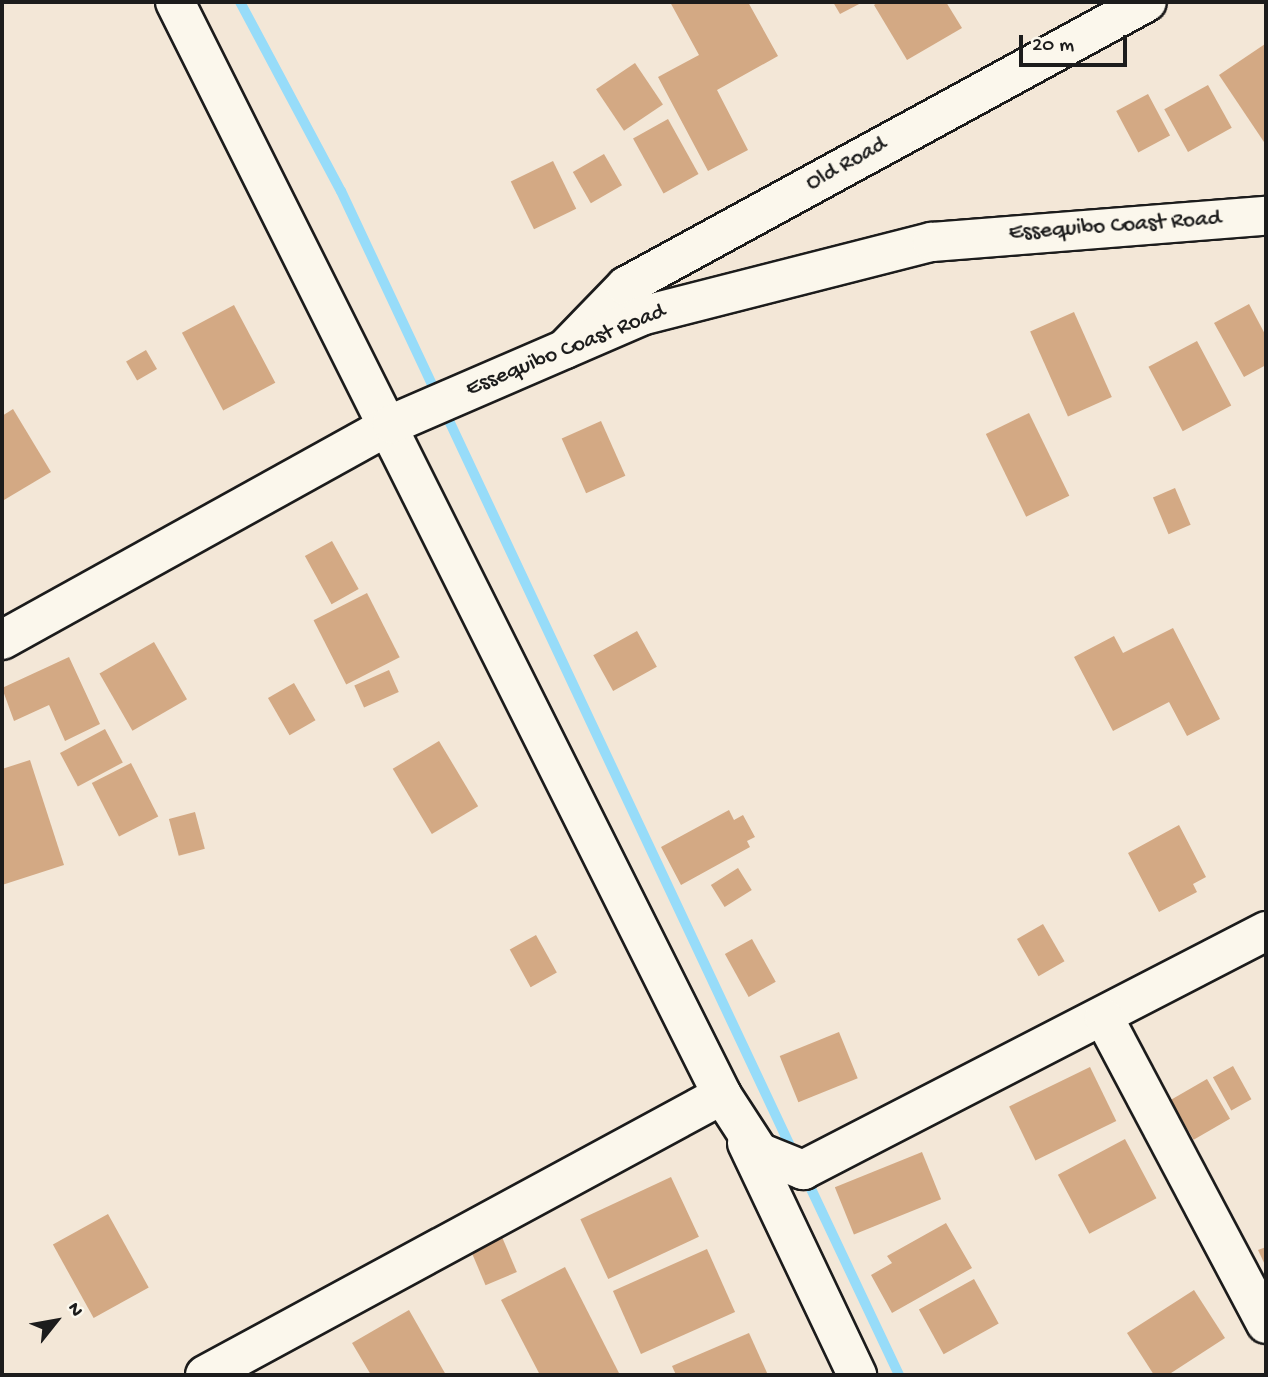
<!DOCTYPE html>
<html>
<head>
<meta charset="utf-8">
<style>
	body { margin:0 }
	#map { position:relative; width:1268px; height:1377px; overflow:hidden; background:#f3e7d7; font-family:"Gochi Hand",sans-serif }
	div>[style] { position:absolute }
	.stream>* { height:10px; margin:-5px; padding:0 5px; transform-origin:5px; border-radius:5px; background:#97dcf9 }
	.building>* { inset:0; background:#d3a984; transform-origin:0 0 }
	.roads { filter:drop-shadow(2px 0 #1c1c1c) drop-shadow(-2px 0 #1c1c1c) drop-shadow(0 2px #1c1c1c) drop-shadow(0 -2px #1c1c1c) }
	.minor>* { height:38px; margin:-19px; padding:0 19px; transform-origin:19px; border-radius:19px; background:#fbf7ec }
	.major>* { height:38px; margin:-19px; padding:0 19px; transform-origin:19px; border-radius:19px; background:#fbf7ec }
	span { translate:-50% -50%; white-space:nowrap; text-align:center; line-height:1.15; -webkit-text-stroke:5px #fbf7ec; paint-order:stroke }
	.street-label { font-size:23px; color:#1c1c1c }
	.frame { position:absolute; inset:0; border:4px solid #1c1c1c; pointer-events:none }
	.north { position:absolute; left:21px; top:1286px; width:70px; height:70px; -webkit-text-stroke:5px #fbf7ec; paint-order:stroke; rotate:59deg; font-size:19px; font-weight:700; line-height:28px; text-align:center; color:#1c1c1c }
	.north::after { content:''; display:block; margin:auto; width:24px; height:32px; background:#1c1c1c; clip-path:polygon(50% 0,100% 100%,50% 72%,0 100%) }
	.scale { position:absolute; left:1019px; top:35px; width:108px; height:32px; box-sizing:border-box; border:4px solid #1c1c1c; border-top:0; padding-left:9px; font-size:21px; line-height:24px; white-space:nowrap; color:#1c1c1c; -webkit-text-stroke:5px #fbf7ec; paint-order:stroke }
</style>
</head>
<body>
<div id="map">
	<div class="stream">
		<div style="left:240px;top:2px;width:214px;rotate:61.9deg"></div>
		<div style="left:341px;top:191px;width:1064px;rotate:64.81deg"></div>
		<div style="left:804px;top:1174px;width:222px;rotate:64.7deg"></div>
	</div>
	<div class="building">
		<div style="clip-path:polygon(670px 2px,748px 2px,778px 56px,717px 90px,748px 150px,708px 171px,658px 77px,699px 55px)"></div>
		<div style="clip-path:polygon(833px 2px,863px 2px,840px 14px)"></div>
		<div style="clip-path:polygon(878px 2px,946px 2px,962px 28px,907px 60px,874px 5px)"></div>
		<div style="clip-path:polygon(1265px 44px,1266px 45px,1266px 145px,1219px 75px)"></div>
		<div style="left:635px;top:63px;width:50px;height:47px;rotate:56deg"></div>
		<div style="left:1208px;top:85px;width:49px;height:50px;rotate:61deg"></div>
		<div style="left:1148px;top:94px;width:47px;height:36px;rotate:62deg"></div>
		<div style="left:668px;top:119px;width:63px;height:40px;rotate:61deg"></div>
		<div style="left:604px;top:154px;width:36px;height:36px;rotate:60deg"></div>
		<div style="left:553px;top:161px;width:53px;height:47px;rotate:64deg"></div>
		<div style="clip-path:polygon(1249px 304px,1266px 336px,1266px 365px,1244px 377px,1214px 323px)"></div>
		<div style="left:234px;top:305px;width:88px;height:59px;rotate:62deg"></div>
		<div style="left:1074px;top:312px;width:93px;height:48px;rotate:66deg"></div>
		<div style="left:1197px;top:341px;width:73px;height:55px;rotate:62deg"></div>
		<div style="left:146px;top:350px;width:22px;height:23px;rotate:60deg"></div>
		<div style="clip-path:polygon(13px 409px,51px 472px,4px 500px,2px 416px)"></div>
		<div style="left:1029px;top:413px;width:92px;height:48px;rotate:64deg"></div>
		<div style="left:601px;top:421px;width:60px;height:43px;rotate:66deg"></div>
		<div style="left:1175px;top:488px;width:40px;height:24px;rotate:67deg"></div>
		<div style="left:332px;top:541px;width:55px;height:31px;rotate:61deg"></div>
		<div style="left:367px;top:593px;width:72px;height:60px;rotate:63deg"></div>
		<div style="clip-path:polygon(1173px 628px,1220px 719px,1187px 736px,1169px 702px,1113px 731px,1074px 657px,1114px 636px,1123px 653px)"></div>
		<div style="left:637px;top:631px;width:41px;height:50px;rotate:61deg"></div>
		<div style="left:154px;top:642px;width:66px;height:63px;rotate:60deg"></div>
		<div style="clip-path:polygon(69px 657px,100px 724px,65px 741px,49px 705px,14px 721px,2px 688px)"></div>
		<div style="left:389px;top:670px;width:24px;height:38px;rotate:66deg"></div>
		<div style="left:294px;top:683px;width:43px;height:30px;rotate:60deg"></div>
		<div style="left:105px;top:729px;width:38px;height:51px;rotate:62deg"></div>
		<div style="left:439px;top:741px;width:76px;height:54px;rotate:59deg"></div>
		<div style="clip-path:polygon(30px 760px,64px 865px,2px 885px,2px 769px)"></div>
		<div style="left:131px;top:763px;width:60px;height:44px;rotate:63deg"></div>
		<div style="clip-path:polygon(729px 810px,734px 820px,743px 815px,755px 837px,747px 841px,750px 847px,681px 885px,661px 847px)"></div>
		<div style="left:195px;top:812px;width:38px;height:27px;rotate:75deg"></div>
		<div style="clip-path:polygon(1179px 825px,1206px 877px,1193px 884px,1197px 892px,1159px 912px,1128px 853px)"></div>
		<div style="left:738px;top:868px;width:26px;height:32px;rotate:58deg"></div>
		<div style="left:1043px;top:924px;width:43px;height:30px;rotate:60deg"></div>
		<div style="left:536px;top:935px;width:43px;height:30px;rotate:61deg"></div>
		<div style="left:752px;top:939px;width:49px;height:31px;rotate:61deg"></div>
		<div style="left:839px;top:1032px;width:50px;height:64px;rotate:68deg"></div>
		<div style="left:1233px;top:1066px;width:38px;height:23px;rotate:61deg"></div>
		<div style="left:1090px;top:1067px;width:60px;height:90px;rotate:64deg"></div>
		<div style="left:1207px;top:1079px;width:46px;height:42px;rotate:60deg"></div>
		<div style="left:1125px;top:1139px;width:67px;height:76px;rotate:62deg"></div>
		<div style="left:922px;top:1152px;width:51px;height:94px;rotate:68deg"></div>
		<div style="left:671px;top:1177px;width:66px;height:100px;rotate:65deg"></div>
		<div style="left:108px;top:1214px;width:84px;height:63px;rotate:61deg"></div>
		<div style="clip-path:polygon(946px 1223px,972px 1268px,892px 1313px,871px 1275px,892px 1263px,887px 1256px)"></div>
		<div style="left:502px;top:1237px;width:38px;height:34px;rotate:67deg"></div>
		<div style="clip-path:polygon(1266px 1247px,1266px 1267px,1258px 1250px)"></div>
		<div style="left:707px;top:1249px;width:69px;height:103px;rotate:66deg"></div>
		<div style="clip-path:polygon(565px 1267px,620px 1375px,540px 1375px,501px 1300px)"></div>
		<div style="left:974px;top:1279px;width:51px;height:63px;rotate:61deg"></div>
		<div style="clip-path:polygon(1194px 1290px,1225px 1338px,1168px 1375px,1154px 1375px,1127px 1333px)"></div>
		<div style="clip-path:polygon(409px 1310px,446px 1375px,371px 1375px,352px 1343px)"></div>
		<div style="clip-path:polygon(749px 1333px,768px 1375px,676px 1375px,672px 1366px)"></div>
	</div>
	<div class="roads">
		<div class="minor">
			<div style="left:175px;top:2px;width:1222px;rotate:63.41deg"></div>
			<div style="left:722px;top:1095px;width:68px;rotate:57deg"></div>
			<div style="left:759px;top:1152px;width:48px;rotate:22.2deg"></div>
			<div style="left:803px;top:1170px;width:521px;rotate:-27.3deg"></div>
			<div style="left:565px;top:349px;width:88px;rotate:-45.9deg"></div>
			<div style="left:626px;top:286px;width:593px;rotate:-28.6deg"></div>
			<div style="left:1104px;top:1018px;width:346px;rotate:62.1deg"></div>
			<div style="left:747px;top:1143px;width:257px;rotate:64.6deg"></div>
			<div style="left:205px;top:1375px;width:588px;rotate:-28.44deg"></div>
		</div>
		<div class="major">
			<div style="left:2px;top:640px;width:446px;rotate:-29deg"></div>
			<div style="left:392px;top:424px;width:271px;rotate:-23.4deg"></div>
			<div style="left:641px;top:316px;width:300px;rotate:-14.3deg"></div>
			<div style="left:932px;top:242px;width:335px;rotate:-4.5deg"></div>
		</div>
	</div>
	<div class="street-label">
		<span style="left:847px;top:165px;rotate:-29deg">Old Road</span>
		<span style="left:1115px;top:227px;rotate:-4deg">Essequibo Coast Road</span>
		<span style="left:566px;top:351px;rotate:-22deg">Essequibo Coast Road</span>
	</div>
	<div class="frame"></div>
	<div class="north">N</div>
	<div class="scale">20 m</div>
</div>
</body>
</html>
